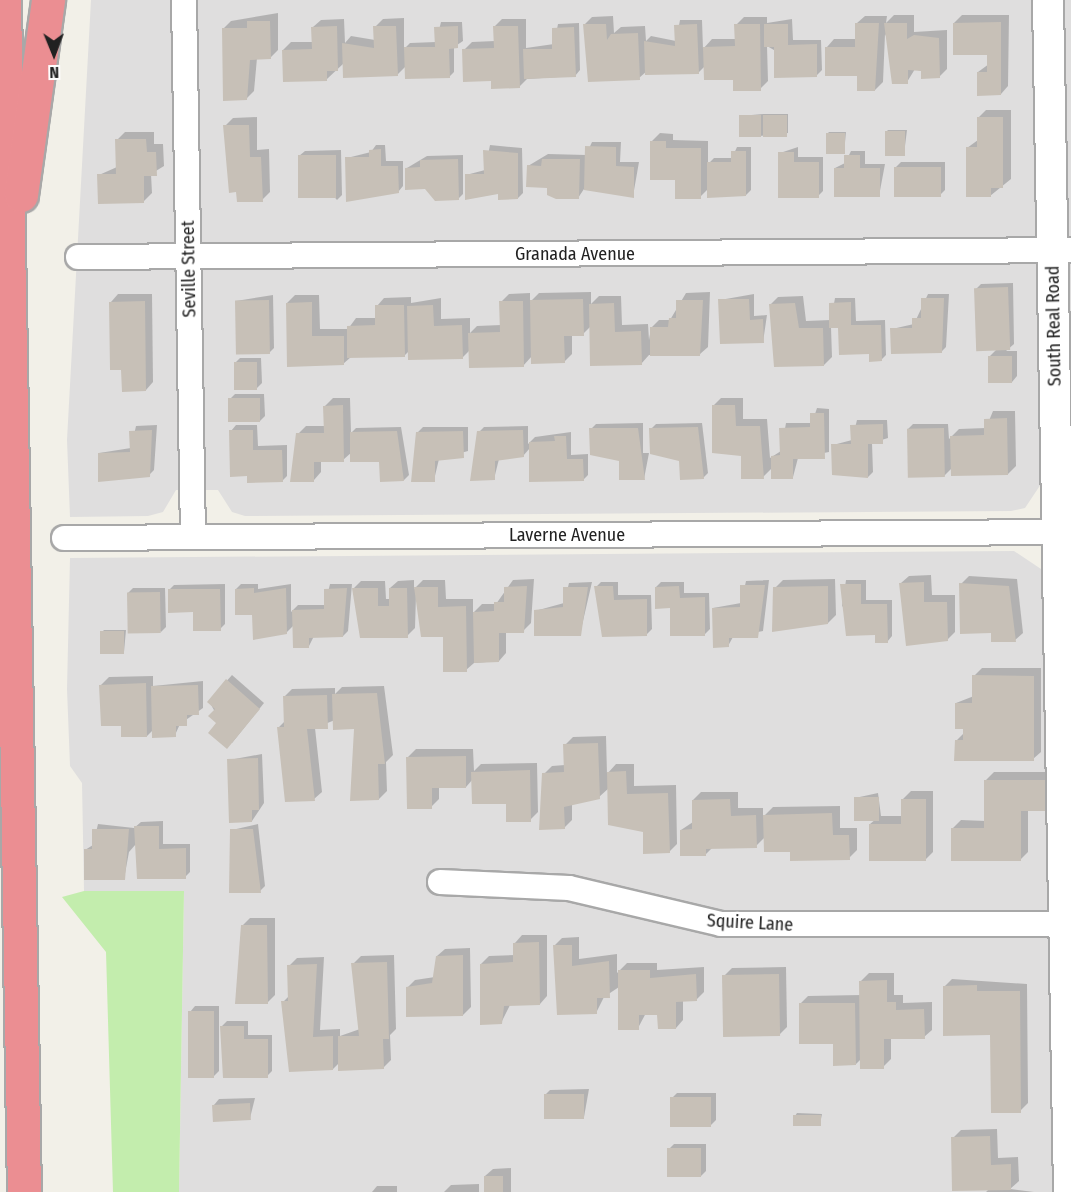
<!DOCTYPE html>
<html>
<head>
<meta charset="utf-8">
<style>
	body { margin:0 }
	#map { position:relative; width:1071px; height:1192px; overflow:hidden; background:#f2f0e8; font-family:"Fira Sans Condensed",sans-serif }
	div>[style] { position:absolute }
	.residential>* { inset:0; background:#dfdede }
	.grass>* { inset:0; background:#c3edad }
	.shadow>* { inset:0; background:#0003 }
	.building>* { inset:0; background:#c7c0b7; transform-origin:0 0 }
	.roads { filter:drop-shadow(2px 0 #a8a8a8) drop-shadow(-2px 0 #a8a8a8) drop-shadow(0 2px #a8a8a8) drop-shadow(0 -2px #a8a8a8) }
	.minor>* { height:24px; margin:-12px; padding:0 12px; transform-origin:12px; border-radius:12px; background:#fff }
	.tertiary>* { height:30px; margin:-15px; padding:0 15px; transform-origin:15px; border-radius:15px; background:#fff }
	.motorway>* { height:33px; margin:-16.5px; padding:0 16.5px; transform-origin:16.5px; border-radius:16.5px; background:#eb8e92 }
	span { translate:-50% -50%; white-space:nowrap; text-align:center; line-height:1.15; -webkit-text-stroke:4.5px #fff; paint-order:stroke }
	.street-label { font-size:18px; color:#212121 }
	.north { position:absolute; left:24px; top:24px; width:60px; height:60px; -webkit-text-stroke:4px #fff; paint-order:stroke; rotate:179deg; font-size:16px; font-weight:700; line-height:24px; text-align:center; color:#212121 }
	.north::after { content:''; display:block; margin:auto; width:21px; height:27px; background:#212121; clip-path:polygon(50% 0,100% 100%,50% 72%,0 100%) }
</style>
</head>
<body>
<div id="map">
	<div class="residential">
		<div style="clip-path:polygon(91px 0,1071px 0,1071px 485px,1041px 484px,1025px 508px,1011px 511px,245px 516px,232px 512px,218px 490px,176px 490px,163px 512px,148px 516px,70px 517px,67px 440px)"></div>
		<div style="clip-path:polygon(1014px 551px,1041px 569px,1042px 583px,1053px 1192px,179px 1192px,184px 891px,84px 891px,82px 783px,70px 766px,67px 689px,70px 558px)"></div>
	</div>
	<div class="grass">
		<div style="clip-path:polygon(84px 891px,184px 891px,179px 1192px,113px 1192px,106px 952px,62px 897px)"></div>
	</div>
	<div class="shadow">
		<div style="clip-path:polygon(278px 13px,278px 50px,271px 57px,257px 58px,254px 91px,246px 99px,223px 29px,231px 21px)"></div>
		<div style="clip-path:polygon(894px 15px,914px 15px,914px 32px,947px 30px,947px 69px,939px 77px,915px 69px,907px 82px,885px 34px,883px 82px,875px 90px,827px 47px,834px 39px,857px 39px,857px 23px,865px 16px,887px 16px,886px 23px)"></div>
		<div style="clip-path:polygon(962px 15px,1009px 15px,1008px 86px,1001px 94px,978px 72px,989px 64px,989px 54px,954px 23px)"></div>
		<div style="clip-path:polygon(613px 16px,614px 33px,621px 27px,645px 26px,646px 41px,651px 36px,676px 41px,680px 20px,702px 20px,703px 49px,712px 39px,736px 39px,736px 25px,744px 17px,767px 17px,767px 23px,792px 19px,793px 40px,821px 40px,822px 70px,817px 75px,767px 46px,768px 81px,760px 89px,705px 66px,698px 73px,647px 71px,639px 78px,584px 25px,592px 17px)"></div>
		<div style="clip-path:polygon(404px 18px,404px 49px,410px 43px,436px 42px,441px 22px,462px 22px,463px 41px,454px 47px,454px 72px,449px 77px,406px 66px,397px 75px,344px 63px,327px 79px,283px 50px,291px 42px,313px 42px,313px 27px,321px 20px,344px 19px,345px 43px,351px 36px,375px 40px,375px 27px,383px 19px)"></div>
		<div style="clip-path:polygon(502px 19px,526px 19px,526px 48px,554px 44px,558px 24px,579px 23px,580px 70px,575px 76px,527px 79px,519px 87px,492px 80px,464px 50px,472px 42px,495px 41px,494px 27px)"></div>
		<div style="clip-path:polygon(986px 110px,1011px 110px,1011px 179px,990px 196px,967px 148px,978px 140px,978px 118px)"></div>
		<div style="clip-path:polygon(763px 114px,788px 114px,788px 133px,760px 136px,740px 116px)"></div>
		<div style="clip-path:polygon(257px 117px,257px 150px,269px 149px,270px 192px,262px 200px,225px 126px,233px 118px)"></div>
		<div style="clip-path:polygon(888px 130px,907px 130px,904px 154px,886px 132px)"></div>
		<div style="clip-path:polygon(125px 132px,154px 132px,154px 144px,163px 144px,164px 166px,151px 174px,152px 193px,144px 201px,99px 175px,117px 167px,117px 140px)"></div>
		<div style="clip-path:polygon(829px 132px,846px 132px,844px 153px,827px 134px)"></div>
		<div style="clip-path:polygon(660px 133px,673px 134px,673px 140px,708px 141px,708px 164px,714px 158px,732px 158px,737px 147px,751px 147px,751px 190px,746px 195px,708px 189px,700px 197px,652px 141px)"></div>
		<div style="clip-path:polygon(592px 142px,621px 142px,620px 162px,639px 162px,633px 196px,584px 189px,578px 198px,548px 186px,528px 166px,548px 154px,586px 155px)"></div>
		<div style="clip-path:polygon(376px 145px,385px 145px,386px 161px,403px 161px,403px 186px,398px 192px,347px 158px,371px 152px)"></div>
		<div style="clip-path:polygon(490px 145px,522px 148px,523px 193px,518px 198px,466px 175px,485px 170px)"></div>
		<div style="clip-path:polygon(798px 147px,798px 157px,823px 157px,823px 191px,818px 196px,780px 153px)"></div>
		<div style="clip-path:polygon(341px 150px,342px 195px,337px 200px,299px 156px,305px 151px)"></div>
		<div style="clip-path:polygon(851px 151px,865px 151px,865px 164px,885px 164px,879px 196px,835px 168px,845px 163px)"></div>
		<div style="clip-path:polygon(463px 155px,463px 194px,458px 199px,407px 168px,427px 156px)"></div>
		<div style="clip-path:polygon(901px 162px,945px 162px,945px 190px,940px 195px,896px 167px)"></div>
		<div style="clip-path:polygon(1013px 283px,1014px 344px,1006px 351px,1017px 351px,1017px 376px,1012px 382px,989px 357px,997px 349px,976px 289px,981px 284px)"></div>
		<div style="clip-path:polygon(591px 292px,591px 304px,599px 296px,621px 296px,622px 325px,648px 324px,649px 340px,651px 328px,659px 320px,670px 320px,686px 293px,710px 292px,708px 347px,700px 354px,649px 355px,641px 364px,591px 326px,583px 334px,572px 334px,572px 354px,564px 362px,532px 356px,523px 366px,470px 350px,462px 358px,409px 351px,404px 356px,351px 357px,343px 364px,288px 365px,287px 303px,295px 295px,319px 295px,320px 329px,348px 329px,356px 318px,377px 318px,377px 306px,384px 298px,411px 297px,411px 303px,441px 298px,441px 319px,470px 318px,470px 333px,477px 326px,501px 325px,501px 302px,509px 294px,530px 293px,530px 302px,539px 293px)"></div>
		<div style="clip-path:polygon(118px 294px,152px 294px,153px 382px,146px 390px,123px 368px,111px 302px)"></div>
		<div style="clip-path:polygon(754px 294px,754px 316px,767px 315px,763px 342px,720px 300px)"></div>
		<div style="clip-path:polygon(928px 294px,949px 294px,946px 347px,941px 352px,892px 329px,914px 324px)"></div>
		<div style="clip-path:polygon(273px 295px,274px 348px,269px 353px,236px 301px)"></div>
		<div style="clip-path:polygon(803px 296px,806px 321px,831px 320px,835px 298px,855px 298px,856px 321px,885px 320px,886px 355px,881px 360px,840px 326px,831px 327px,832px 357px,824px 365px,770px 305px,778px 297px)"></div>
		<div style="clip-path:polygon(240px 358px,261px 358px,262px 383px,257px 388px,235px 363px)"></div>
		<div style="clip-path:polygon(235px 394px,264px 394px,265px 416px,260px 421px,230px 399px)"></div>
		<div style="clip-path:polygon(333px 398px,350px 398px,351px 433px,356px 428px,401px 427px,409px 475px,404px 480px,381px 480px,381px 460px,352px 452px,343px 460px,321px 460px,321px 472px,314px 480px,298px 434px,306px 426px,325px 426px,325px 406px)"></div>
		<div style="clip-path:polygon(721px 398px,743px 398px,743px 419px,767px 419px,770px 458px,781px 451px,786px 423px,812px 423px,817px 408px,829px 409px,829px 452px,798px 458px,793px 477px,772px 468px,763px 477px,713px 406px)"></div>
		<div style="clip-path:polygon(993px 411px,1015px 411px,1016px 466px,1008px 474px,952px 468px,944px 476px,908px 429px,913px 424px,948px 424px,949px 439px,959px 429px,986px 428px)"></div>
		<div style="clip-path:polygon(857px 420px,887px 420px,888px 438px,872px 443px,873px 472px,868px 477px,833px 445px,852px 440px)"></div>
		<div style="clip-path:polygon(643px 423px,643px 453px,649px 453px,644px 479px,591px 429px,596px 424px)"></div>
		<div style="clip-path:polygon(702px 423px,708px 473px,703px 478px,651px 429px,656px 424px)"></div>
		<div style="clip-path:polygon(157px 425px,154px 470px,149px 475px,99px 453px,131px 448px,136px 426px)"></div>
		<div style="clip-path:polygon(236px 425px,257px 425px,258px 446px,287px 445px,287px 476px,282px 481px,248px 475px,231px 431px)"></div>
		<div style="clip-path:polygon(528px 426px,528px 444px,535px 437px,571px 432px,571px 455px,588px 454px,588px 475px,583px 480px,530px 448px,523px 456px,499px 459px,494px 479px,479px 432px,484px 427px)"></div>
		<div style="clip-path:polygon(423px 427px,468px 427px,468px 451px,439px 459px,434px 480px,418px 432px)"></div>
		<div style="clip-path:polygon(931px 575px,932px 595px,955px 595px,955px 632px,947px 640px,901px 583px,909px 576px)"></div>
		<div style="clip-path:polygon(969px 576px,1017px 579px,1023px 633px,1015px 640px,993px 632px,961px 584px)"></div>
		<div style="clip-path:polygon(534px 579px,531px 623px,523px 631px,506px 632px,506px 653px,499px 661px,474px 663px,466px 670px,416px 595px,415px 628px,407px 636px,353px 589px,361px 581px,385px 581px,386px 599px,390px 599px,390px 588px,398px 581px,414px 580px,414px 589px,423px 580px,445px 580px,446px 599px,473px 599px,473px 613px,482px 604px,496px 604px,513px 580px)"></div>
		<div style="clip-path:polygon(835px 579px,836px 615px,828px 623px,773px 631px,775px 588px,783px 580px)"></div>
		<div style="clip-path:polygon(769px 580px,763px 631px,733px 637px,728px 646px,713px 608px,741px 603px,746px 581px)"></div>
		<div style="clip-path:polygon(846px 580px,866px 580px,866px 600px,892px 600px,892px 636px,887px 642px,842px 606px)"></div>
		<div style="clip-path:polygon(592px 582px,580px 634px,535px 611px,564px 603px,569px 583px)"></div>
		<div style="clip-path:polygon(601px 582px,618px 582px,618px 595px,651px 595px,652px 629px,647px 634px,596px 587px)"></div>
		<div style="clip-path:polygon(661px 582px,684px 582px,684px 593px,709px 593px,710px 629px,705px 634px,671px 607px,656px 587px)"></div>
		<div style="clip-path:polygon(225px 584px,225px 624px,220px 629px,169px 590px,174px 585px)"></div>
		<div style="clip-path:polygon(241px 584px,258px 584px,258px 589px,291px 584px,291px 612px,298px 605px,325px 605px,330px 584px,352px 584px,348px 631px,343px 636px,314px 636px,309px 646px,294px 625px,286px 633px,254px 614px,236px 589px)"></div>
		<div style="clip-path:polygon(133px 588px,165px 588px,166px 627px,161px 632px,128px 593px)"></div>
		<div style="clip-path:polygon(104px 630px,126px 630px,124px 652px,102px 632px)"></div>
		<div style="clip-path:polygon(982px 668px,1041px 668px,1041px 752px,1033px 759px,956px 741px,964px 733px,956px 703px,974px 696px,974px 676px)"></div>
		<div style="clip-path:polygon(232px 675px,264px 703px,232px 743px,209px 701px)"></div>
		<div style="clip-path:polygon(153px 676px,153px 686px,203px 681px,203px 708px,180px 724px,175px 735px,154px 729px,147px 736px,122px 724px,101px 685px,109px 677px)"></div>
		<div style="clip-path:polygon(384px 686px,393px 755px,386px 762px,387px 791px,379px 799px,351px 799px,356px 727px,335px 720px,315px 728px,322px 792px,314px 799px,279px 727px,285px 721px,284px 697px,292px 689px,335px 688px,335px 694px,342px 687px)"></div>
		<div style="clip-path:polygon(606px 736px,607px 774px,616px 764px,634px 764px,634px 786px,676px 785px,677px 844px,669px 852px,609px 788px,599px 797px,572px 804px,572px 820px,564px 828px,544px 774px,552px 766px,565px 765px,565px 745px,573px 737px)"></div>
		<div style="clip-path:polygon(416px 749px,473px 749px,474px 771px,481px 764px,537px 763px,538px 812px,530px 820px,473px 779px,466px 787px,439px 787px,439px 799px,431px 807px,408px 757px)"></div>
		<div style="clip-path:polygon(262px 754px,264px 803px,252px 821px,229px 760px)"></div>
		<div style="clip-path:polygon(994px 772px,1053px 772px,1053px 802px,1045px 810px,1028px 810px,1028px 852px,1020px 860px,953px 828px,961px 820px,986px 821px,986px 780px)"></div>
		<div style="clip-path:polygon(911px 791px,933px 791px,933px 852px,925px 860px,870px 824px,876px 819px,855px 798px,878px 793px,881px 816px,884px 793px,881px 816px,903px 816px,903px 799px)"></div>
		<div style="clip-path:polygon(701px 792px,738px 792px,738px 808px,763px 808px,763px 817px,773px 807px,840px 806px,840px 828px,857px 828px,857px 850px,849px 858px,791px 850px,765px 837px,756px 846px,713px 847px,706px 854px,681px 830px,693px 822px,693px 800px)"></div>
		<div style="clip-path:polygon(163px 821px,163px 844px,190px 844px,190px 872px,185px 877px,136px 844px,129px 852px,124px 879px,85px 850px,93px 845px,98px 824px,134px 828px,141px 822px)"></div>
		<div style="clip-path:polygon(258px 824px,265px 886px,260px 891px,232px 830px)"></div>
		<div style="clip-path:polygon(250px 918px,275px 918px,275px 995px,267px 1003px,242px 926px)"></div>
		<div style="clip-path:polygon(522px 935px,547px 935px,547px 996px,540px 1004px,510px 1005px,501px 1023px,481px 964px,489px 956px,515px 955px,515px 943px)"></div>
		<div style="clip-path:polygon(579px 937px,579px 959px,617px 954px,617px 973px,627px 963px,657px 963px,657px 970px,704px 967px,704px 992px,696px 1000px,683px 1000px,683px 1020px,676px 1028px,659px 1013px,646px 1013px,638px 1028px,619px 987px,604px 997px,596px 1013px,554px 946px,562px 938px)"></div>
		<div style="clip-path:polygon(470px 948px,471px 1007px,463px 1015px,407px 988px,415px 980px,435px 977px,437px 956px,445px 949px)"></div>
		<div style="clip-path:polygon(394px 955px,396px 1029px,390px 1035px,391px 1060px,383px 1068px,340px 1062px,333px 1069px,283px 1002px,290px 995px,289px 966px,297px 958px,324px 957px,320px 1030px,340px 1029px,340px 1036px,360px 1029px,353px 964px,361px 956px)"></div>
		<div style="clip-path:polygon(786px 967px,787px 1027px,779px 1035px,724px 976px,732px 968px)"></div>
		<div style="clip-path:polygon(869px 973px,894px 973px,894px 995px,903px 995px,903px 1003px,932px 1002px,932px 1030px,924px 1037px,891px 1038px,891px 1059px,883px 1067px,862px 1058px,856px 1064px,800px 1004px,808px 996px,861px 995px,861px 981px)"></div>
		<div style="clip-path:polygon(952px 979px,1027px 984px,1028px 1103px,1020px 1111px,992px 1034px,944px 987px)"></div>
		<div style="clip-path:polygon(195px 1006px,219px 1006px,219px 1071px,214px 1076px,190px 1012px)"></div>
		<div style="clip-path:polygon(227px 1021px,248px 1021px,248px 1035px,272px 1035px,272px 1071px,267px 1076px,222px 1026px)"></div>
		<div style="clip-path:polygon(589px 1089px,584px 1117px,545px 1095px,550px 1090px)"></div>
		<div style="clip-path:polygon(677px 1093px,716px 1093px,716px 1120px,711px 1125px,672px 1098px)"></div>
		<div style="clip-path:polygon(255px 1098px,250px 1118px,214px 1105px,219px 1099px)"></div>
		<div style="clip-path:polygon(822px 1114px,820px 1124px,795px 1116px,797px 1113px)"></div>
		<div style="clip-path:polygon(997px 1129px,998px 1158px,1018px 1157px,1019px 1181px,1010px 1189px,1034px 1192px,986px 1192px,989px 1189px,953px 1138px,961px 1130px)"></div>
		<div style="clip-path:polygon(674px 1144px,706px 1144px,706px 1171px,701px 1176px,669px 1149px)"></div>
		<div style="clip-path:polygon(511px 1168px,511px 1192px,486px 1192px,485px 1176px,493px 1169px)"></div>
		<div style="clip-path:polygon(479px 1184px,479px 1192px,444px 1192px,451px 1185px)"></div>
		<div style="clip-path:polygon(377px 1186px,397px 1186px,397px 1192px,372px 1192px)"></div>
	</div>
	<div class="building">
		<div style="clip-path:polygon(247px 21px,270px 21px,271px 59px,250px 60px,247px 100px,223px 101px,222px 28px,247px 28px)"></div>
		<div style="clip-path:polygon(1001px 22px,1001px 95px,977px 96px,977px 72px,987px 72px,987px 55px,953px 55px,953px 23px)"></div>
		<div style="clip-path:polygon(855px 23px,879px 23px,875px 91px,857px 91px,857px 76px,825px 76px,825px 47px,855px 47px)"></div>
		<div style="clip-path:polygon(884px 23px,907px 23px,907px 39px,914px 35px,939px 38px,940px 78px,921px 79px,921px 71px,908px 70px,908px 84px,892px 84px)"></div>
		<div style="clip-path:polygon(583px 24px,606px 24px,607px 40px,611px 34px,638px 33px,640px 80px,588px 82px)"></div>
		<div style="clip-path:polygon(697px 24px,699px 74px,645px 75px,644px 41px,675px 46px,674px 25px)"></div>
		<div style="clip-path:polygon(734px 24px,760px 24px,761px 91px,733px 91px,733px 80px,704px 80px,703px 47px,735px 46px)"></div>
		<div style="clip-path:polygon(764px 24px,788px 24px,788px 45px,817px 44px,817px 77px,774px 78px,774px 47px,764px 47px)"></div>
		<div style="clip-path:polygon(337px 26px,338px 71px,327px 71px,327px 81px,283px 82px,282px 50px,312px 49px,311px 27px)"></div>
		<div style="clip-path:polygon(373px 26px,396px 26px,398px 76px,343px 78px,342px 43px,374px 48px)"></div>
		<div style="clip-path:polygon(458px 26px,458px 48px,449px 49px,450px 78px,405px 79px,404px 47px,435px 47px,434px 27px)"></div>
		<div style="clip-path:polygon(493px 26px,518px 26px,520px 88px,491px 89px,491px 81px,463px 82px,462px 49px,494px 48px)"></div>
		<div style="clip-path:polygon(574px 27px,576px 77px,524px 79px,523px 49px,552px 49px,552px 28px)"></div>
		<div style="left:739px;top:115px;width:22px;height:22px"></div>
		<div style="left:763px;top:115px;width:24px;height:22px"></div>
		<div style="clip-path:polygon(977px 117px,1003px 117px,1003px 188px,991px 188px,991px 197px,966px 197px,966px 147px,977px 147px)"></div>
		<div style="clip-path:polygon(223px 125px,249px 125px,250px 157px,261px 157px,263px 202px,237px 202px,236px 192px,229px 193px)"></div>
		<div style="left:885px;top:131px;width:20px;height:25px"></div>
		<div style="left:826px;top:133px;width:19px;height:21px"></div>
		<div style="clip-path:polygon(115px 139px,146px 139px,147px 152px,156px 152px,157px 176px,144px 176px,144px 203px,98px 204px,97px 174px,116px 174px)"></div>
		<div style="clip-path:polygon(650px 141px,666px 141px,666px 148px,701px 148px,701px 199px,675px 199px,675px 180px,650px 180px)"></div>
		<div style="clip-path:polygon(585px 146px,616px 147px,616px 166px,634px 167px,634px 198px,584px 190px)"></div>
		<div style="clip-path:polygon(381px 149px,381px 166px,398px 166px,399px 193px,346px 202px,345px 157px,369px 157px,369px 150px)"></div>
		<div style="clip-path:polygon(483px 150px,518px 153px,518px 199px,498px 200px,498px 194px,465px 200px,465px 174px,484px 174px)"></div>
		<div style="clip-path:polygon(731px 151px,746px 151px,746px 196px,707px 198px,707px 162px,731px 162px)"></div>
		<div style="clip-path:polygon(778px 152px,794px 152px,794px 162px,819px 162px,819px 198px,778px 198px)"></div>
		<div style="left:298px;top:155px;width:38px;height:43px"></div>
		<div style="clip-path:polygon(844px 155px,860px 155px,860px 168px,880px 168px,880px 197px,834px 197px,834px 168px,844px 168px)"></div>
		<div style="clip-path:polygon(458px 159px,459px 200px,435px 201px,425px 189px,405px 190px,405px 168px,420px 167px,420px 160px)"></div>
		<div style="clip-path:polygon(542px 159px,580px 159px,579px 199px,556px 199px,547px 195px,547px 188px,526px 187px,527px 165px,541px 166px)"></div>
		<div style="left:894px;top:167px;width:47px;height:30px"></div>
		<div style="left:1008px;top:287px;width:63px;height:34px;rotate:88deg"></div>
		<div style="clip-path:polygon(921px 298px,944px 298px,942px 353px,891px 354px,890px 328px,912px 328px,912px 318px,921px 318px)"></div>
		<div style="clip-path:polygon(583px 299px,584px 336px,564px 336px,565px 363px,531px 364px,530px 300px)"></div>
		<div style="clip-path:polygon(718px 299px,749px 299px,750px 320px,763px 319px,764px 343px,720px 344px)"></div>
		<div style="left:269px;top:300px;width:54px;height:34px;rotate:89deg"></div>
		<div style="clip-path:polygon(676px 300px,703px 300px,700px 356px,650px 356px,650px 327px,668px 327px,669px 318px,676px 318px)"></div>
		<div style="clip-path:polygon(145px 301px,146px 391px,122px 392px,121px 370px,110px 370px,109px 302px)"></div>
		<div style="clip-path:polygon(499px 301px,523px 301px,524px 367px,469px 368px,468px 333px,500px 332px)"></div>
		<div style="clip-path:polygon(312px 302px,312px 336px,344px 336px,344px 365px,287px 367px,286px 303px)"></div>
		<div style="clip-path:polygon(851px 302px,851px 325px,881px 325px,882px 361px,869px 362px,869px 354px,839px 355px,838px 328px,829px 328px,829px 303px)"></div>
		<div style="clip-path:polygon(614px 303px,615px 332px,641px 331px,642px 365px,590px 366px,589px 304px)"></div>
		<div style="clip-path:polygon(795px 303px,799px 328px,823px 328px,824px 366px,774px 367px,769px 304px)"></div>
		<div style="clip-path:polygon(375px 305px,404px 305px,405px 357px,347px 358px,347px 326px,375px 325px)"></div>
		<div style="clip-path:polygon(433px 305px,434px 326px,462px 325px,463px 359px,408px 360px,407px 306px)"></div>
		<div style="left:988px;top:356px;width:24px;height:27px"></div>
		<div style="left:257px;top:362px;width:28px;height:23px;rotate:90deg"></div>
		<div style="left:260px;top:398px;width:24px;height:32px;rotate:90deg"></div>
		<div style="clip-path:polygon(343px 405px,344px 462px,314px 462px,314px 482px,290px 482px,296px 433px,324px 433px,323px 406px)"></div>
		<div style="clip-path:polygon(712px 405px,735px 405px,736px 426px,760px 426px,764px 479px,741px 479px,741px 456px,712px 453px)"></div>
		<div style="clip-path:polygon(810px 413px,824px 413px,825px 459px,793px 459px,793px 479px,771px 479px,771px 456px,780px 455px,779px 428px,810px 427px)"></div>
		<div style="clip-path:polygon(1007px 418px,1008px 475px,951px 476px,950px 436px,984px 435px,984px 419px)"></div>
		<div style="clip-path:polygon(883px 424px,883px 444px,868px 444px,868px 478px,832px 475px,831px 444px,851px 444px,850px 425px)"></div>
		<div style="clip-path:polygon(698px 427px,704px 479px,680px 480px,679px 461px,650px 454px,649px 428px)"></div>
		<div style="clip-path:polygon(589px 428px,638px 428px,645px 480px,619px 480px,619px 461px,590px 455px)"></div>
		<div style="left:944px;top:428px;width:49px;height:37px;rotate:89deg"></div>
		<div style="clip-path:polygon(152px 430px,150px 477px,98px 482px,98px 453px,130px 452px,129px 431px)"></div>
		<div style="clip-path:polygon(229px 430px,253px 430px,253px 450px,282px 450px,283px 482px,247px 483px,247px 476px,230px 477px)"></div>
		<div style="clip-path:polygon(523px 430px,524px 457px,495px 461px,495px 480px,470px 481px,477px 431px)"></div>
		<div style="clip-path:polygon(397px 431px,404px 481px,380px 482px,379px 462px,350px 462px,350px 432px)"></div>
		<div style="clip-path:polygon(463px 431px,464px 458px,435px 461px,435px 482px,411px 482px,416px 432px)"></div>
		<div style="clip-path:polygon(554px 436px,566px 436px,567px 459px,583px 459px,584px 481px,529px 482px,529px 442px,555px 441px)"></div>
		<div style="clip-path:polygon(924px 582px,924px 602px,947px 602px,948px 641px,906px 646px,899px 583px)"></div>
		<div style="clip-path:polygon(959px 583px,1009px 586px,1016px 642px,991px 642px,991px 633px,960px 634px)"></div>
		<div style="clip-path:polygon(840px 584px,861px 584px,861px 604px,887px 604px,888px 643px,875px 643px,875px 635px,846px 636px)"></div>
		<div style="clip-path:polygon(740px 585px,765px 585px,758px 638px,729px 638px,729px 647px,713px 648px,712px 608px,740px 607px)"></div>
		<div style="clip-path:polygon(527px 586px,524px 633px,499px 633px,499px 662px,474px 663px,473px 612px,494px 611px,494px 602px,504px 602px,504px 587px)"></div>
		<div style="clip-path:polygon(594px 586px,613px 586px,614px 600px,647px 599px,647px 636px,602px 637px)"></div>
		<div style="clip-path:polygon(679px 586px,680px 598px,705px 597px,705px 636px,670px 636px,670px 608px,655px 609px,655px 587px)"></div>
		<div style="clip-path:polygon(828px 586px,828px 624px,772px 632px,773px 587px)"></div>
		<div style="clip-path:polygon(414px 587px,438px 587px,438px 607px,466px 606px,467px 672px,443px 672px,443px 637px,421px 637px)"></div>
		<div style="clip-path:polygon(563px 587px,588px 587px,581px 636px,534px 636px,534px 610px,563px 607px)"></div>
		<div style="clip-path:polygon(254px 588px,254px 593px,286px 588px,287px 634px,253px 640px,252px 615px,235px 615px,235px 589px)"></div>
		<div style="clip-path:polygon(347px 588px,343px 637px,309px 638px,309px 648px,293px 648px,292px 610px,324px 609px,324px 589px)"></div>
		<div style="clip-path:polygon(352px 588px,378px 588px,378px 606px,389px 606px,389px 588px,407px 588px,408px 638px,360px 638px)"></div>
		<div style="clip-path:polygon(168px 589px,220px 589px,221px 631px,193px 631px,193px 612px,168px 613px)"></div>
		<div style="left:160px;top:592px;width:41px;height:33px;rotate:89deg"></div>
		<div style="left:124px;top:631px;width:23px;height:24px;rotate:90deg"></div>
		<div style="clip-path:polygon(972px 675px,1034px 676px,1034px 761px,954px 761px,955px 740px,963px 740px,963px 729px,955px 729px,955px 703px,972px 703px)"></div>
		<div style="clip-path:polygon(226px 679px,260px 709px,227px 749px,208px 733px,216px 723px,208px 716px,215px 709px,207px 702px)"></div>
		<div style="clip-path:polygon(146px 683px,147px 737px,121px 737px,121px 726px,101px 726px,99px 685px)"></div>
		<div style="clip-path:polygon(198px 685px,199px 715px,187px 715px,187px 726px,176px 726px,176px 737px,152px 738px,151px 686px)"></div>
		<div style="clip-path:polygon(377px 693px,385px 764px,378px 764px,379px 800px,350px 801px,354px 729px,333px 730px,332px 694px)"></div>
		<div style="clip-path:polygon(327px 695px,328px 729px,307px 729px,315px 801px,285px 802px,277px 727px,284px 727px,283px 696px)"></div>
		<div style="clip-path:polygon(598px 743px,600px 799px,564px 807px,565px 829px,539px 830px,542px 773px,564px 772px,563px 744px)"></div>
		<div style="clip-path:polygon(466px 756px,466px 788px,432px 788px,432px 809px,407px 809px,406px 757px)"></div>
		<div style="clip-path:polygon(258px 758px,259px 810px,252px 810px,252px 822px,229px 823px,227px 759px)"></div>
		<div style="clip-path:polygon(530px 770px,531px 822px,506px 822px,506px 804px,472px 804px,471px 772px)"></div>
		<div style="clip-path:polygon(626px 771px,627px 794px,668px 793px,670px 853px,643px 854px,643px 832px,608px 825px,607px 772px)"></div>
		<div style="clip-path:polygon(984px 780px,1046px 780px,1046px 811px,1021px 811px,1021px 861px,951px 861px,951px 828px,984px 828px)"></div>
		<div style="left:854px;top:797px;width:25px;height:24px"></div>
		<div style="clip-path:polygon(730px 799px,731px 816px,756px 815px,757px 848px,706px 849px,706px 856px,680px 856px,680px 830px,692px 829px,692px 800px)"></div>
		<div style="clip-path:polygon(901px 799px,926px 799px,926px 861px,869px 861px,869px 824px,901px 824px)"></div>
		<div style="clip-path:polygon(832px 813px,833px 835px,849px 835px,850px 860px,790px 861px,790px 852px,764px 852px,763px 815px)"></div>
		<div style="clip-path:polygon(134px 826px,159px 826px,159px 849px,186px 848px,186px 879px,137px 879px)"></div>
		<div style="clip-path:polygon(92px 829px,129px 829px,125px 880px,84px 880px,84px 849px,92px 849px)"></div>
		<div style="clip-path:polygon(230px 829px,253px 829px,261px 893px,229px 893px)"></div>
		<div style="clip-path:polygon(241px 925px,267px 925px,268px 1004px,235px 1004px)"></div>
		<div style="clip-path:polygon(539px 942px,540px 1005px,504px 1006px,502px 1024px,480px 1025px,480px 964px,513px 962px,513px 943px)"></div>
		<div style="clip-path:polygon(553px 945px,572px 945px,572px 966px,609px 961px,610px 998px,597px 998px,597px 1014px,557px 1015px)"></div>
		<div style="clip-path:polygon(463px 955px,463px 1016px,406px 1017px,406px 987px,432px 983px,436px 956px)"></div>
		<div style="clip-path:polygon(387px 962px,389px 1039px,383px 1039px,384px 1069px,338px 1071px,338px 1036px,359px 1036px,351px 963px)"></div>
		<div style="clip-path:polygon(317px 964px,313px 1037px,333px 1036px,333px 1070px,289px 1072px,281px 1001px,288px 1001px,287px 965px)"></div>
		<div style="clip-path:polygon(618px 970px,650px 970px,650px 978px,696px 974px,697px 1001px,676px 1002px,676px 1029px,658px 1029px,657px 1015px,639px 1015px,639px 1030px,618px 1030px)"></div>
		<div style="left:779px;top:974px;width:62px;height:57px;rotate:89deg"></div>
		<div style="clip-path:polygon(887px 980px,887px 1002px,896px 1002px,896px 1010px,924px 1009px,925px 1039px,884px 1039px,884px 1069px,860px 1069px,859px 981px)"></div>
		<div style="clip-path:polygon(977px 985px,977px 991px,1020px 991px,1021px 1113px,991px 1113px,990px 1035px,943px 1036px,943px 986px)"></div>
		<div style="clip-path:polygon(799px 1003px,855px 1003px,856px 1065px,833px 1066px,833px 1044px,799px 1044px)"></div>
		<div style="left:188px;top:1011px;width:26px;height:67px"></div>
		<div style="clip-path:polygon(220px 1026px,244px 1026px,244px 1039px,268px 1039px,268px 1078px,223px 1078px)"></div>
		<div style="left:544px;top:1094px;width:40px;height:25px"></div>
		<div style="left:670px;top:1097px;width:41px;height:30px"></div>
		<div style="left:250px;top:1103px;width:17px;height:38px;rotate:87deg"></div>
		<div style="left:793px;top:1115px;width:28px;height:11px"></div>
		<div style="clip-path:polygon(990px 1136px,991px 1165px,1011px 1164px,1011px 1190px,952px 1191px,951px 1137px)"></div>
		<div style="left:701px;top:1148px;width:29px;height:34px;rotate:90deg"></div>
		<div style="left:484px;top:1176px;width:19px;height:16px"></div>
	</div>
	<div class="roads">
		<div class="minor">
			<div style="left:184px;top:0;width:537px;rotate:89.04deg"></div>
			<div style="left:78px;top:257px;width:993px;rotate:-0.4deg"></div>
			<div style="left:64px;top:538px;width:1007px;rotate:-0.34deg"></div>
			<div style="left:440px;top:882px;width:129px;rotate:2.7deg"></div>
			<div style="left:569px;top:888px;width:156px;rotate:13.3deg"></div>
			<div style="left:721px;top:924px;width:343px"></div>
		</div>
		<div class="tertiary">
			<div style="left:1048px;top:0;width:1192px;rotate:88.99deg"></div>
		</div>
		<div class="motorway">
			<div style="left:4px;top:0;width:1192px;rotate:89.04deg"></div>
			<div style="left:21px;top:195px;width:197px;rotate:-82.1deg"></div>
		</div>
	</div>
	<div class="street-label">
		<span style="left:575px;top:254px">Granada Avenue</span>
		<span style="left:189px;top:269px;rotate:-91deg">Seville Street</span>
		<span style="left:1054px;top:326px;rotate:-91deg">South Real Road</span>
		<span style="left:567px;top:535px">Laverne Avenue</span>
		<span style="left:750px;top:923px;rotate:3deg">Squire Lane</span>
	</div>
	<div class="north">N</div>
</div>
</body>
</html>
